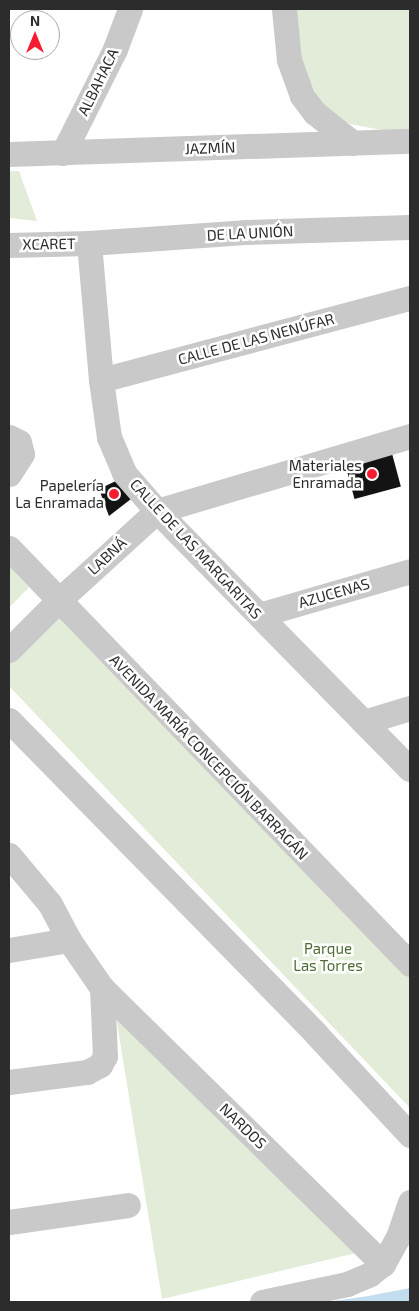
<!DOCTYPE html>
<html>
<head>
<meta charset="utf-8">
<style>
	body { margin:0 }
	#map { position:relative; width:419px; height:1311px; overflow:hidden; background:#fff; font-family:"Exo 2",sans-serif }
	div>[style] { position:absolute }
	.green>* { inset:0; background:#e3ecd8 }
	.water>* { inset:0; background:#c2deee }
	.building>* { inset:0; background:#131313; transform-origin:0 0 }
	.minor>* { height:25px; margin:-12.5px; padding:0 12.5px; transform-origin:12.5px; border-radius:12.5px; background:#c9c9c9 }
	.dots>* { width:14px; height:14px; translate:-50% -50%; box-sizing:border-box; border:2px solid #fff; border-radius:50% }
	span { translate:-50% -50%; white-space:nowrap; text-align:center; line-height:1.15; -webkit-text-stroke:5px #fff; paint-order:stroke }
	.street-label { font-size:15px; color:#2c2c2c }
	.poi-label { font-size:15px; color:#2c2c2c }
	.right { translate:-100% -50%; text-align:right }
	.park-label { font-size:15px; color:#506c36 }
	.frame { position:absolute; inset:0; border:10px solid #2c2c2c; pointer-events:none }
	.north { position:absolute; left:10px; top:10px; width:50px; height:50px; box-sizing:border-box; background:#fff; border:1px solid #ababab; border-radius:50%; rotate:0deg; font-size:14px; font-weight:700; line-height:20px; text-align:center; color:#2c2c2c }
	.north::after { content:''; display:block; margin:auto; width:18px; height:22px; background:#f61b2f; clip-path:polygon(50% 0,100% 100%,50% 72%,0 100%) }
</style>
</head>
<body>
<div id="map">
	<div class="green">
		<div style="clip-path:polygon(294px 9px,410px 9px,410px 131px,392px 132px,350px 124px,334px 115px,319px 100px,300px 63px)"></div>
		<div style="clip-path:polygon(9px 171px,19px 171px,37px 221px,9px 218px)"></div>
		<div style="clip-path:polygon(9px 566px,29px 587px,9px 608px)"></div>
		<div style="clip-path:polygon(61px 612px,410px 978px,409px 1107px,9px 686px,9px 663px)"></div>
		<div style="clip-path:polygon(116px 1017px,356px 1253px,162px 1299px)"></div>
	</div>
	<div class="water">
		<div style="clip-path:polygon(410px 1288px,410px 1302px,327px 1302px,368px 1296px)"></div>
	</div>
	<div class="building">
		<div style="left:390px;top:446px;width:42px;height:48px;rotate:75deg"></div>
		<div style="clip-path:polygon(118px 480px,131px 499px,109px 516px,99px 489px)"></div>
	</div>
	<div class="minor">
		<div style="left:284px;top:9px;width:51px;rotate:84.4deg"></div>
		<div style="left:289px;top:60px;width:38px;rotate:70deg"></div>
		<div style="left:302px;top:96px;width:21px;rotate:53deg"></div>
		<div style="left:315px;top:113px;width:48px;rotate:38.3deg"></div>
		<div style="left:63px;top:153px;width:116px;rotate:-63.4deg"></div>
		<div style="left:115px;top:49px;width:43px;rotate:-69.4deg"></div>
		<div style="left:9px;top:154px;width:401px;rotate:-1.9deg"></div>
		<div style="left:89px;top:243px;width:138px;rotate:85deg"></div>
		<div style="left:101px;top:380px;width:58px;rotate:82deg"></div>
		<div style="left:109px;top:437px;width:39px;rotate:67deg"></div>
		<div style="left:124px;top:473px;width:50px;rotate:49deg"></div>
		<div style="left:157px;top:511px;width:361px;rotate:45.6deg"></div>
		<div style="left:9px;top:245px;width:80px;rotate:-1.4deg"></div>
		<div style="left:89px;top:243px;width:156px;rotate:-4deg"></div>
		<div style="left:245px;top:232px;width:165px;rotate:-1.7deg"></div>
		<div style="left:101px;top:380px;width:320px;rotate:-14.9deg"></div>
		<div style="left:9px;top:437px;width:11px;rotate:27deg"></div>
		<div style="left:19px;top:442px;width:12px;rotate:76deg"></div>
		<div style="left:22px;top:454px;width:24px;rotate:123deg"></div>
		<div style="left:9px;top:548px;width:578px;rotate:46.05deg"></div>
		<div style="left:259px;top:615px;width:157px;rotate:-16.2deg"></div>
		<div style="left:9px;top:650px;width:69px;rotate:-45deg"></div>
		<div style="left:58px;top:601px;width:134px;rotate:-42.3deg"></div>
		<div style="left:157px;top:511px;width:264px;rotate:-16.5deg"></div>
		<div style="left:9px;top:720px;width:439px;rotate:45.6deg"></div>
		<div style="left:316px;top:1034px;width:138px;rotate:47.1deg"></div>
		<div style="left:364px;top:722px;width:48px;rotate:-16.9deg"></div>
		<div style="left:9px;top:855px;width:64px;rotate:50.1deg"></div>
		<div style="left:50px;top:904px;width:41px;rotate:62.2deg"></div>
		<div style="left:69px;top:940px;width:58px;rotate:55.5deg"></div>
		<div style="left:102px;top:988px;width:394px;rotate:44.5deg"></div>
		<div style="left:9px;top:950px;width:61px;rotate:-9.5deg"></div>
		<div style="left:9px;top:1082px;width:79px;rotate:-7.3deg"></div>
		<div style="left:87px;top:1072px;width:15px;rotate:-28deg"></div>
		<div style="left:100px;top:1065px;width:10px;rotate:-61deg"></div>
		<div style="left:105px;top:1056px;width:68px;rotate:-92.5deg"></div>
		<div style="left:9px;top:1222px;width:120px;rotate:-8.1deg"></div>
		<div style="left:262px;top:1302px;width:87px;rotate:-12deg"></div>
		<div style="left:347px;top:1284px;width:25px;rotate:-23deg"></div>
		<div style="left:370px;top:1274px;width:16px;rotate:-38deg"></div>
		<div style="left:383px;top:1264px;width:31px;rotate:-61deg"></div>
		<div style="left:398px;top:1237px;width:37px;rotate:-71deg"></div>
	</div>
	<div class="dots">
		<div style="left:372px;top:474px;background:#f61b2f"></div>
		<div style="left:114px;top:494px;background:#f61b2f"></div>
	</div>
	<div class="street-label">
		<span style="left:98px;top:82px;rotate:-64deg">ALBAHACA</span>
		<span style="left:210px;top:148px;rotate:-2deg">JAZMÍN</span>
		<span style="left:250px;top:233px;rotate:-3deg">DE LA UNIÓN</span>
		<span style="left:49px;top:244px;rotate:-1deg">XCARET</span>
		<span style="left:256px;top:339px;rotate:-15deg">CALLE DE LAS NENÚFAR</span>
		<span style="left:196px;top:549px;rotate:47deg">CALLE DE LAS MARGARITAS</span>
		<span style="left:107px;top:556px;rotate:-43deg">LABNÁ</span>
		<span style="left:334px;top:593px;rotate:-16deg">AZUCENAS</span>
		<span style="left:209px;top:757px;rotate:46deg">AVENIDA MARÍA CONCEPCIÓN BARRAGÁN</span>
		<span style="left:243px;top:1126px;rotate:44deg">NARDOS</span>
	</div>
	<div class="poi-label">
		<span class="right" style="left:362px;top:474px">Materiales<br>Enramada</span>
		<span class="right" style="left:104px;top:494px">Papelería<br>La Enramada</span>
	</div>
	<div class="park-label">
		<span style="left:328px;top:957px">Parque<br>Las Torres</span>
	</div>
	<div class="frame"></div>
	<div class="north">N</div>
</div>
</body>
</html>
